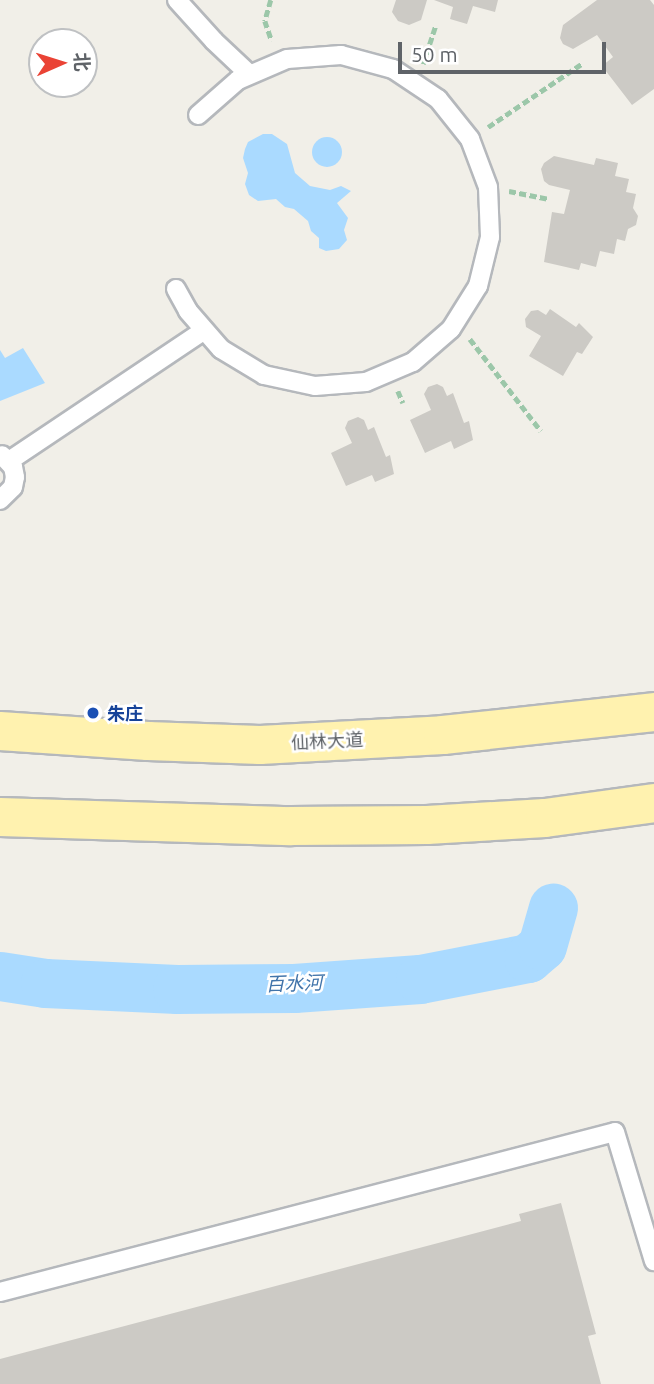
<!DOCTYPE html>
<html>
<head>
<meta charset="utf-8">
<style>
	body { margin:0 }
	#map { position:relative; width:654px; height:1384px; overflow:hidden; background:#f1efe8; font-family:Ubuntu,"Noto Sans SC",sans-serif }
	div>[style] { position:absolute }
	.water>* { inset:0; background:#aadaff }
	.round { border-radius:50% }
	.river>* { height:49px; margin:-24.5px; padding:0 24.5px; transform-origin:24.5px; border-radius:24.5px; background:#aadaff }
	.building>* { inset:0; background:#cccac5 }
	.path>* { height:4.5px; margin-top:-2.25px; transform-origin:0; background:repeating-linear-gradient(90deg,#9cc7a9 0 7px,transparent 0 10.5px) }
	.roads { filter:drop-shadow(2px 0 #b5b8bc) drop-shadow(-2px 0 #b5b8bc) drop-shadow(0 2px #b5b8bc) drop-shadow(0 -2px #b5b8bc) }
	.service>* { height:18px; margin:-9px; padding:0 9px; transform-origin:9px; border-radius:9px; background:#fff }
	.primary>* { height:38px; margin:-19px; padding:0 19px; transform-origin:19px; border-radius:19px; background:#fff2af }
	.dots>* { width:19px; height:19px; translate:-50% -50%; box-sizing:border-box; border:4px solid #fff; border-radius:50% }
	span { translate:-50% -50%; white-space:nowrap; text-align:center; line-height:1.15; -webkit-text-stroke:5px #fff; paint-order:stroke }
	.transit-label { font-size:18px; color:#164399; font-weight:700 }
	.left { translate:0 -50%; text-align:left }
	.street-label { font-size:18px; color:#5f6368 }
	.water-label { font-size:19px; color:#4174aa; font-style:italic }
	.north { position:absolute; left:28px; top:28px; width:70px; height:70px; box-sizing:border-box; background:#fff; border:2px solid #bfc1c3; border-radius:50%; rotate:87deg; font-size:19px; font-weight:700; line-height:28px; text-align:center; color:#5f6368 }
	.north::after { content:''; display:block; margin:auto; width:24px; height:32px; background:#ea4335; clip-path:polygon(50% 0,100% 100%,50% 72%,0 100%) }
	.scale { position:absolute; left:398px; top:42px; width:208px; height:32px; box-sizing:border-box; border:4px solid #5f6368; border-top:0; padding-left:9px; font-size:21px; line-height:24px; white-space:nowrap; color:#5f6368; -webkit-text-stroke:5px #fff; paint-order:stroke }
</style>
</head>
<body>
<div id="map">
	<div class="water">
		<div style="clip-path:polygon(263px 134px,272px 134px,287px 144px,295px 173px,310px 186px,330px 190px,341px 186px,351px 191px,337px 203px,348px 218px,344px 230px,347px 240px,339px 249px,326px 251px,319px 248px,319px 238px,311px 231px,308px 221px,294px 209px,285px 207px,276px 199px,258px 201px,249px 195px,245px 184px,248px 173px,243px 158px,245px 149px,248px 142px)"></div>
		<div class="round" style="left:312px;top:137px;width:30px;height:30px"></div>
		<div style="clip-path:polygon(23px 348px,45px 383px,0 401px,0 350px,5px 358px)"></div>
	</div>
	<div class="river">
		<div style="left:0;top:976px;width:46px;rotate:8.8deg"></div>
		<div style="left:45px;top:983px;width:132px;rotate:2.6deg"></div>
		<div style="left:177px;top:989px;width:117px;rotate:-0.5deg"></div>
		<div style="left:294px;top:988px;width:126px;rotate:-4.1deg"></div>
		<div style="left:420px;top:979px;width:110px;rotate:-11deg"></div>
		<div style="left:528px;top:958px;width:18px;rotate:-41deg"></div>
		<div style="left:542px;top:946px;width:40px;rotate:-74deg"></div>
	</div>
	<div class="building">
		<div style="clip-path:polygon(396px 0,427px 0,421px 20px,409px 25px,398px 21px,392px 12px)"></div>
		<div style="clip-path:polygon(434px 0,498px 0,495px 12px,473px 6px,467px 24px,450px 19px,453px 7px)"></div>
		<div style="clip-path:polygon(597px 0,650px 0,654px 5px,654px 89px,632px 105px,602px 66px,613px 57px,597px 35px,573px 49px,563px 44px,560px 38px,563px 25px)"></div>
		<div style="clip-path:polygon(554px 156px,594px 165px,596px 158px,618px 163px,615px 176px,629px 179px,626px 192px,636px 194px,633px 208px,638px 216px,636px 225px,628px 229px,625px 241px,617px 239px,614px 254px,600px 251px,596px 267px,581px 263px,579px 270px,544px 262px,552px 212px,564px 214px,570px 190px,549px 185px,544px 181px,541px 169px,544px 163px)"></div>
		<div style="clip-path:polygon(550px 309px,576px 327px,579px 323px,593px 337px,582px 354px,577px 352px,563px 376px,529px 356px,541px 336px,526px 327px,525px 319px,531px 311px,538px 310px,546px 315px)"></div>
		<div style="clip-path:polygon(437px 384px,443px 387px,447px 396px,453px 393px,464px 423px,469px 421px,473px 440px,454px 449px,451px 441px,425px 453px,410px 420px,431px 410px,424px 394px,428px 387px)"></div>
		<div style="clip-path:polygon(358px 417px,364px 420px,368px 430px,374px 427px,386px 457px,390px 455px,394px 474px,375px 482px,372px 475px,346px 486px,331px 453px,352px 443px,345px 428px,348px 421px)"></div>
		<div style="clip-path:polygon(561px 1203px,596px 1334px,588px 1336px,601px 1384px,0 1384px,0 1359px,521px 1221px,519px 1214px)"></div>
	</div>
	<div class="path">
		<div style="left:271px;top:0;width:22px;rotate:106deg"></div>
		<div style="left:265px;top:21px;width:21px;rotate:71deg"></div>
		<div style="left:423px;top:64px;width:39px;rotate:-72deg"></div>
		<div style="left:488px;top:127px;width:115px;rotate:-34deg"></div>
		<div style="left:509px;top:191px;width:41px;rotate:11.3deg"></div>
		<div style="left:470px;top:339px;width:116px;rotate:52.3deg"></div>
		<div style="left:398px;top:391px;width:13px;rotate:67deg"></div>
	</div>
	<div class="roads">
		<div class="service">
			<div style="left:177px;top:0;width:55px;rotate:47.9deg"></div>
			<div style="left:214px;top:41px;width:48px;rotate:43.3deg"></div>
			<div style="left:176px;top:289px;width:25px;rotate:61deg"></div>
			<div style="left:188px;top:311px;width:50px;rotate:49deg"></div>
			<div style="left:221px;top:349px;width:50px;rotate:31.2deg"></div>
			<div style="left:264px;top:375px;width:52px;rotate:12.2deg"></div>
			<div style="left:315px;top:386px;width:51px;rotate:-4.5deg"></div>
			<div style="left:366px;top:382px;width:51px;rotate:-23.1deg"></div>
			<div style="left:413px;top:362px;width:50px;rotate:-41deg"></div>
			<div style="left:451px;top:329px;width:51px;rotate:-57.9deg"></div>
			<div style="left:478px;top:286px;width:50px;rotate:-76.2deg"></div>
			<div style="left:490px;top:237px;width:50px;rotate:-92.3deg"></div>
			<div style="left:488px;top:187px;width:51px;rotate:-110.6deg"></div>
			<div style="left:470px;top:139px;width:51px;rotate:-128.7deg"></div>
			<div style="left:438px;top:99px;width:54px;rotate:-146.3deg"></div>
			<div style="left:393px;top:69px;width:54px;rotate:-164.9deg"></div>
			<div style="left:341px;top:55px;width:54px;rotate:175.8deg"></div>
			<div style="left:287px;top:59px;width:53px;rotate:156.8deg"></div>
			<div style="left:238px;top:80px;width:53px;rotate:138.8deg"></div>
			<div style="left:9px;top:461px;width:234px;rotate:-33.8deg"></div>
			<div style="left:0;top:500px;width:18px;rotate:-45deg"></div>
			<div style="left:13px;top:487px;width:10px;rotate:-79deg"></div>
			<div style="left:15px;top:477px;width:10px;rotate:-101deg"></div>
			<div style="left:13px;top:467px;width:16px;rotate:-133deg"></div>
			<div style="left:0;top:1292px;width:635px;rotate:-14.58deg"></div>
			<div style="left:615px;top:1132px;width:135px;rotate:73.2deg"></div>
		</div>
		<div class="primary">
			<div style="left:0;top:731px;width:148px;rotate:3.9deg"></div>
			<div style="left:148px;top:741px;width:112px;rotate:2deg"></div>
			<div style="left:260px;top:745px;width:183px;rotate:-3.1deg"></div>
			<div style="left:443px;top:735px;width:212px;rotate:-6.2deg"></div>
			<div style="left:0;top:817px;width:291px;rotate:1.8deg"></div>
			<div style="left:291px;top:826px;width:136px;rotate:-0.4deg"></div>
			<div style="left:427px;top:825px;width:118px;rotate:-3.4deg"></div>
			<div style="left:545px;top:818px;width:110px;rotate:-7.8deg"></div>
		</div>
	</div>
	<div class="dots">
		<div style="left:93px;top:713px;background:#1a4fb4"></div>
	</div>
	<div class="transit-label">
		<span class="left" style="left:107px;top:713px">朱庄</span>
	</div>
	<div class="street-label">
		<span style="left:327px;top:741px;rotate:-3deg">仙林大道</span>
	</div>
	<div class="water-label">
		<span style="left:294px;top:984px;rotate:-2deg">百水河</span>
	</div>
	<div class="north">北</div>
	<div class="scale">50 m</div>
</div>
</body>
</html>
